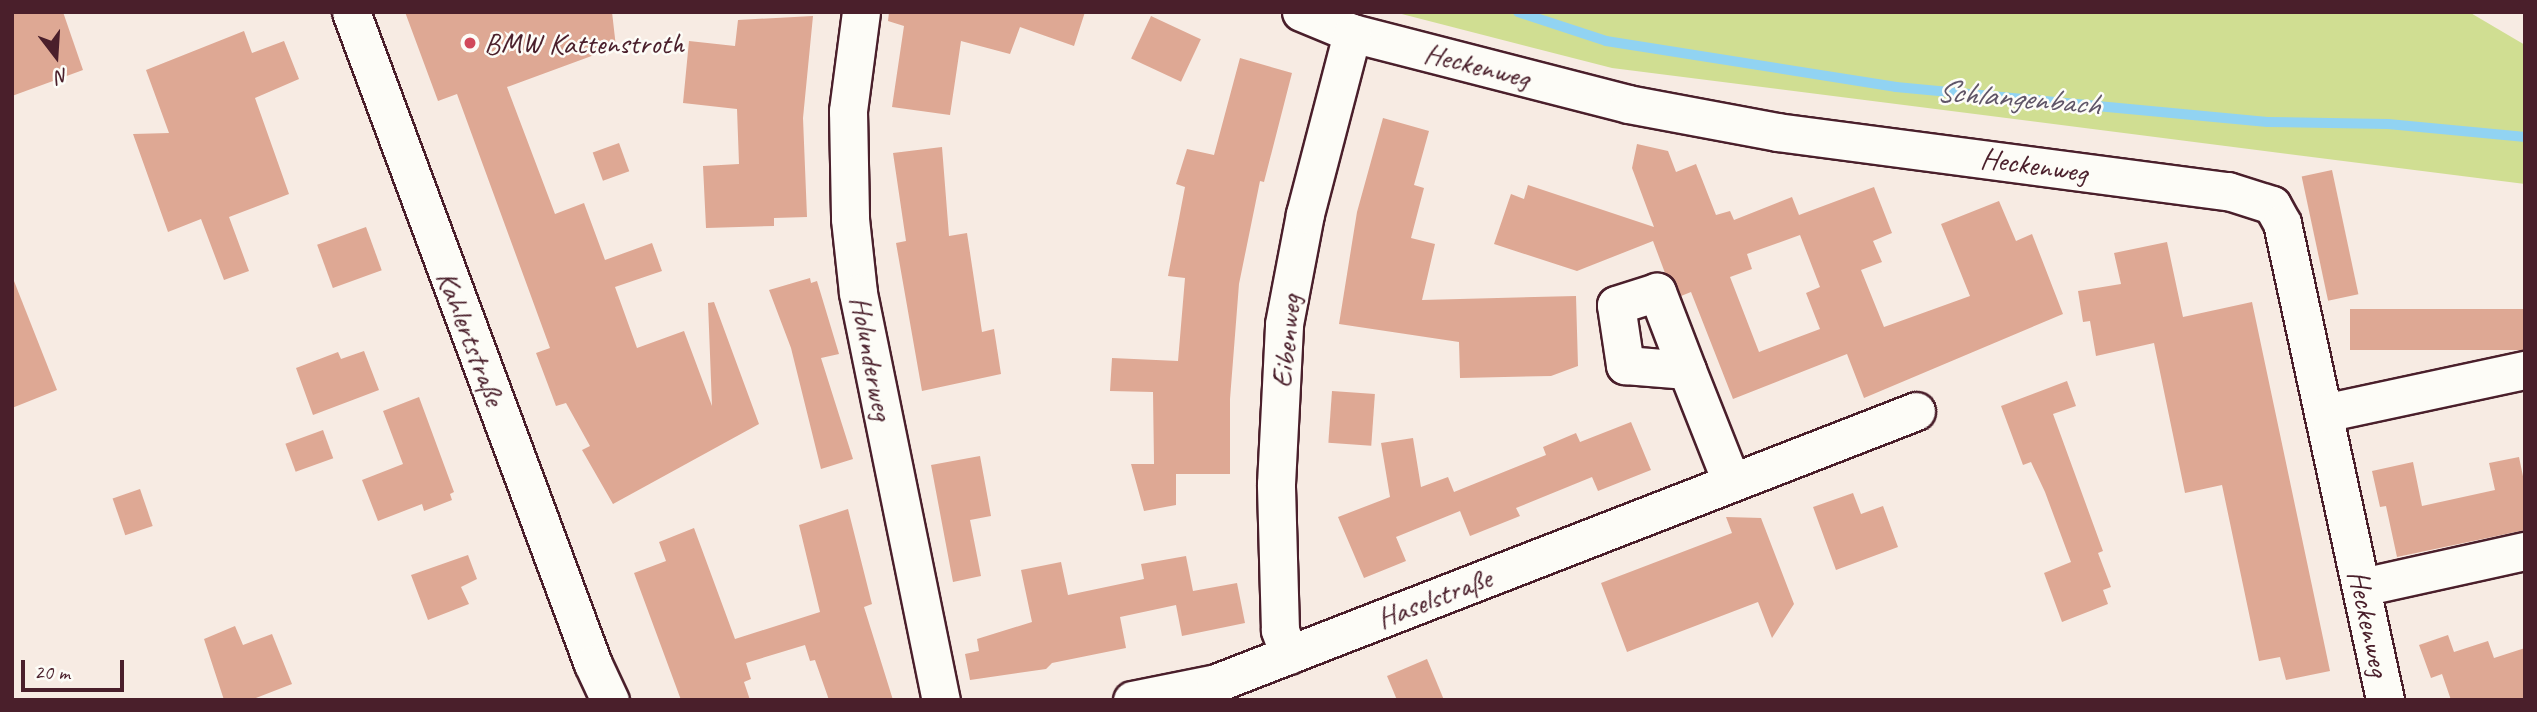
<!DOCTYPE html>
<html>
<head>
<meta charset="utf-8">
<style>
	body { margin:0 }
	#map { position:relative; width:2537px; height:712px; overflow:hidden; background:#f7ebe3; font-family:Caveat,sans-serif }
	div>[style] { position:absolute }
	.green>* { inset:0; background:#d0de92 }
	.stream>* { height:10px; margin:-5px; padding:0 5px; transform-origin:5px; border-radius:5px; background:#91d3f2 }
	.building>* { inset:0; background:#dea894; transform-origin:0 0 }
	.roads { filter:drop-shadow(2px 0 #4a1f2b) drop-shadow(-2px 0 #4a1f2b) drop-shadow(0 2px #4a1f2b) drop-shadow(0 -2px #4a1f2b) }
	.minor>* { height:37px; margin:-18.5px; padding:0 18.5px; transform-origin:18.5px; border-radius:18.5px; background:#fdfcf7 }
	.dots>* { width:19px; height:19px; translate:-50% -50%; box-sizing:border-box; border:4px solid #fdfcf7; border-radius:50% }
	span { translate:-50% -50%; white-space:nowrap; text-align:center; line-height:1.15; -webkit-text-stroke:5px #fdfcf7; paint-order:stroke }
	.poi-label { font-size:30px; color:#4a1f2b }
	.left { translate:0 -50%; text-align:left }
	.street-label { font-size:30px; color:#4a1f2b }
	.water-label { font-size:32px; color:#5f5567; font-style:italic }
	.frame { position:absolute; inset:0; border:14px solid #4a1f2b; pointer-events:none }
	.north { position:absolute; left:21px; top:21px; width:70px; height:70px; -webkit-text-stroke:5px #fdfcf7; paint-order:stroke; rotate:163deg; font-size:19px; font-weight:700; line-height:28px; text-align:center; color:#4a1f2b }
	.north::after { content:''; display:block; margin:auto; width:24px; height:32px; background:#4a1f2b; clip-path:polygon(50% 0,100% 100%,50% 72%,0 100%) }
	.scale { position:absolute; left:21px; top:660px; width:103px; height:32px; box-sizing:border-box; border:4px solid #4a1f2b; border-top:0; padding-left:9px; font-size:21px; line-height:24px; white-space:nowrap; color:#4a1f2b; -webkit-text-stroke:5px #fdfcf7; paint-order:stroke }
</style>
</head>
<body>
<div id="map">
	<div class="green">
		<div style="clip-path:polygon(1394px 12px,2469px 12px,2525px 45px,2525px 184px,1612px 68px)"></div>
	</div>
	<div class="stream">
		<div style="left:1518px;top:12px;width:93px;rotate:18.2deg"></div>
		<div style="left:1606px;top:41px;width:294px;rotate:9deg"></div>
		<div style="left:1896px;top:87px;width:373px;rotate:5.4deg"></div>
		<div style="left:2267px;top:122px;width:121px;rotate:0.9deg"></div>
		<div style="left:2388px;top:124px;width:138px;rotate:5.4deg"></div>
	</div>
	<div class="building">
		<div style="clip-path:polygon(12px 12px,63px 12px,83px 70px,12px 96px)"></div>
		<div style="clip-path:polygon(405px 12px,612px 12px,616px 47px,507px 87px,555px 214px,584px 203px,605px 260px,652px 243px,662px 271px,615px 287px,637px 348px,684px 331px,712px 406px,708px 303px,714px 302px,759px 424px,613px 504px,582px 450px,590px 446px,566px 403px,556px 406px,536px 353px,550px 348px,457px 94px,438px 101px)"></div>
		<div style="clip-path:polygon(889px 12px,991px 13px,1085px 12px,1074px 46px,1020px 27px,1010px 54px,961px 41px,950px 115px,892px 107px,904px 26px,888px 21px)"></div>
		<div style="clip-path:polygon(813px 16px,803px 118px,807px 217px,774px 218px,774px 226px,706px 228px,703px 166px,739px 164px,737px 109px,683px 103px,689px 41px,735px 46px,738px 20px)"></div>
		<div style="left:1151px;top:16px;width:55px;height:47px;rotate:25deg"></div>
		<div style="clip-path:polygon(244px 31px,252px 53px,284px 41px,299px 79px,255px 98px,289px 194px,229px 217px,249px 271px,224px 280px,201px 219px,168px 232px,133px 134px,169px 133px,146px 70px)"></div>
		<div style="clip-path:polygon(1240px 58px,1292px 73px,1264px 182px,1260px 181px,1239px 284px,1230px 399px,1230px 474px,1176px 474px,1176px 505px,1144px 511px,1131px 464px,1154px 464px,1153px 392px,1110px 391px,1112px 358px,1178px 361px,1185px 278px,1168px 276px,1185px 187px,1176px 184px,1187px 149px,1214px 155px)"></div>
		<div style="clip-path:polygon(1383px 118px,1429px 131px,1414px 185px,1424px 188px,1411px 238px,1435px 244px,1422px 300px,1576px 296px,1578px 366px,1551px 376px,1460px 378px,1459px 342px,1339px 324px,1357px 212px)"></div>
		<div style="left:619px;top:143px;width:30px;height:28px;rotate:70deg"></div>
		<div style="clip-path:polygon(evenodd,1637px 144px,1668px 151px,1676px 172px,1696px 164px,1716px 215px,1730px 211px,1734px 220px,1792px 197px,1799px 215px,1874px 187px,1892px 233px,1873px 241px,1882px 262px,1861px 270px,1884px 327px,1970px 296px,1941px 224px,1999px 201px,2016px 241px,2032px 234px,2063px 314px,1864px 398px,1847px 354px,1733px 399px,1691px 292px,1681px 296px,1665px 273px,1653px 241px,1577px 271px,1494px 244px,1511px 194px,1524px 199px,1528px 185px,1654px 227px,1632px 168px,1637px 144px,1800px 235px,1820px 287px,1806px 293px,1820px 329px,1759px 352px,1730px 277px,1752px 269px,1747px 254px,1800px 235px)"></div>
		<div style="clip-path:polygon(942px 147px,949px 236px,967px 233px,982px 332px,994px 329px,1001px 374px,922px 391px,896px 243px,906px 241px,893px 153px)"></div>
		<div style="left:2332px;top:170px;width:127px;height:31px;rotate:78deg"></div>
		<div style="left:366px;top:227px;width:46px;height:52px;rotate:70deg"></div>
		<div style="clip-path:polygon(2167px 242px,2183px 317px,2252px 302px,2330px 671px,2286px 680px,2280px 657px,2259px 661px,2222px 485px,2185px 493px,2154px 343px,2096px 356px,2090px 321px,2083px 322px,2078px 291px,2121px 284px,2114px 253px)"></div>
		<div style="clip-path:polygon(810px 278px,811px 283px,817px 281px,839px 354px,821px 358px,853px 459px,821px 469px,791px 348px,769px 290px)"></div>
		<div style="clip-path:polygon(14px 281px,57px 390px,12px 408px,12px 282px)"></div>
		<div style="left:2525px;top:309px;width:41px;height:175px;rotate:90deg"></div>
		<div style="clip-path:polygon(364px 351px,379px 390px,313px 415px,296px 368px,338px 352px,341px 359px)"></div>
		<div style="clip-path:polygon(2067px 381px,2076px 406px,2053px 414px,2103px 551px,2098px 553px,2111px 587px,2103px 590px,2108px 604px,2062px 622px,2044px 573px,2071px 562px,2045px 492px,2031px 462px,2023px 465px,2001px 406px)"></div>
		<div style="left:1332px;top:391px;width:43px;height:52px;rotate:4deg"></div>
		<div style="clip-path:polygon(419px 397px,454px 492px,450px 494px,452px 500px,424px 511px,422px 504px,378px 521px,362px 480px,403px 464px,383px 411px)"></div>
		<div style="clip-path:polygon(1631px 422px,1651px 470px,1598px 491px,1592px 477px,1516px 508px,1520px 516px,1470px 536px,1460px 511px,1396px 537px,1406px 561px,1364px 578px,1338px 517px,1390px 497px,1381px 443px,1413px 438px,1421px 487px,1448px 477px,1454px 492px,1546px 455px,1543px 447px,1576px 433px,1580px 442px)"></div>
		<div style="left:323px;top:430px;width:30px;height:40px;rotate:70deg"></div>
		<div style="clip-path:polygon(980px 456px,991px 516px,970px 520px,981px 576px,953px 582px,931px 465px)"></div>
		<div style="clip-path:polygon(2519px 457px,2525px 486px,2525px 530px,2397px 557px,2386px 506px,2380px 507px,2372px 471px,2413px 462px,2422px 506px,2495px 490px,2489px 463px)"></div>
		<div style="left:140px;top:489px;width:39px;height:29px;rotate:71deg"></div>
		<div style="clip-path:polygon(1853px 493px,1861px 514px,1883px 506px,1898px 547px,1836px 570px,1813px 507px)"></div>
		<div style="clip-path:polygon(848px 509px,872px 604px,864px 607px,893px 700px,829px 700px,815px 660px,810px 661px,805px 645px,746px 663px,751px 679px,744px 682px,750px 700px,681px 700px,634px 573px,666px 561px,659px 542px,694px 528px,735px 639px,820px 612px,799px 525px)"></div>
		<div style="clip-path:polygon(1726px 517px,1761px 518px,1794px 604px,1772px 638px,1758px 602px,1627px 652px,1601px 583px,1732px 533px)"></div>
		<div style="clip-path:polygon(468px 555px,477px 579px,461px 587px,469px 604px,428px 620px,411px 575px)"></div>
		<div style="clip-path:polygon(1186px 556px,1193px 591px,1237px 583px,1245px 623px,1182px 636px,1176px 605px,1120px 617px,1126px 648px,1052px 663px,1046px 669px,970px 680px,965px 654px,979px 651px,977px 639px,1032px 622px,1021px 570px,1061px 562px,1068px 595px,1144px 579px,1141px 564px)"></div>
		<div style="clip-path:polygon(235px 626px,243px 645px,272px 634px,292px 684px,251px 700px,224px 700px,204px 639px)"></div>
		<div style="clip-path:polygon(2448px 635px,2454px 652px,2488px 641px,2494px 658px,2525px 648px,2525px 700px,2451px 700px,2442px 674px,2431px 678px,2419px 645px)"></div>
		<div style="clip-path:polygon(1427px 659px,1444px 700px,1397px 700px,1387px 676px)"></div>
	</div>
	<div class="roads">
		<div class="minor">
			<div style="left:351px;top:12px;width:695px;rotate:69.64deg"></div>
			<div style="left:593px;top:664px;width:40px;rotate:65deg"></div>
			<div style="left:861px;top:12px;width:100px;rotate:97.5deg"></div>
			<div style="left:848px;top:111px;width:108px;rotate:88.9deg"></div>
			<div style="left:850px;top:219px;width:74px;rotate:83.8deg"></div>
			<div style="left:858px;top:293px;width:415px;rotate:78.5deg"></div>
			<div style="left:1301px;top:12px;width:55px;rotate:22.4deg"></div>
			<div style="left:1352px;top:33px;width:285px;rotate:14.4deg"></div>
			<div style="left:1628px;top:104px;width:152px;rotate:10.6deg"></div>
			<div style="left:1777px;top:132px;width:455px;rotate:7.5deg"></div>
			<div style="left:2228px;top:191px;width:46px;rotate:17.7deg"></div>
			<div style="left:2272px;top:205px;width:21px;rotate:61deg"></div>
			<div style="left:2282px;top:223px;width:488px;rotate:77.8deg"></div>
			<div style="left:1687px;top:370px;width:84px;rotate:-111deg"></div>
			<div style="left:1657px;top:292px;width:43px;rotate:162.4deg"></div>
			<div style="left:1616px;top:305px;width:61px;rotate:81.5deg"></div>
			<div style="left:1625px;top:365px;width:62px;rotate:4.6deg"></div>
			<div style="left:1687px;top:370px;width:119px;rotate:68.4deg"></div>
			<div style="left:2324px;top:413px;width:206px;rotate:-12.1deg"></div>
			<div style="left:2362px;top:587px;width:167px;rotate:-12.5deg"></div>
			<div style="left:1289px;top:655px;width:27px;rotate:-110deg"></div>
			<div style="left:1280px;top:630px;width:146px;rotate:-91.6deg"></div>
			<div style="left:1276px;top:484px;width:160px;rotate:-87.1deg"></div>
			<div style="left:1284px;top:324px;width:112px;rotate:-79.2deg"></div>
			<div style="left:1305px;top:214px;width:187px;rotate:-75.4deg"></div>
			<div style="left:1132px;top:700px;width:86px;rotate:-11.4deg"></div>
			<div style="left:1216px;top:683px;width:751px;rotate:-21.23deg"></div>
		</div>
	</div>
	<div class="dots">
		<div style="left:470px;top:43px;background:#d1495b"></div>
	</div>
	<div class="poi-label">
		<span class="left" style="left:484px;top:43px">BMW Kattenstroth</span>
	</div>
	<div class="street-label">
		<span style="left:1477px;top:65px;rotate:14deg">Heckenweg</span>
		<span style="left:2034px;top:165px;rotate:8deg">Heckenweg</span>
		<span style="left:471px;top:338px;rotate:69deg">Kahlertstraße</span>
		<span style="left:1286px;top:341px;rotate:-84deg">Eibenweg</span>
		<span style="left:872px;top:358px;rotate:79deg">Holunderweg</span>
		<span style="left:1434px;top:598px;rotate:-21deg">Haselstraße</span>
		<span style="left:2369px;top:623px;rotate:78deg">Heckenweg</span>
	</div>
	<div class="water-label">
		<span style="left:2018px;top:98px;rotate:5deg">Schlangenbach</span>
	</div>
	<div class="frame"></div>
	<div class="north">N</div>
	<div class="scale">20 m</div>
</div>
</body>
</html>
